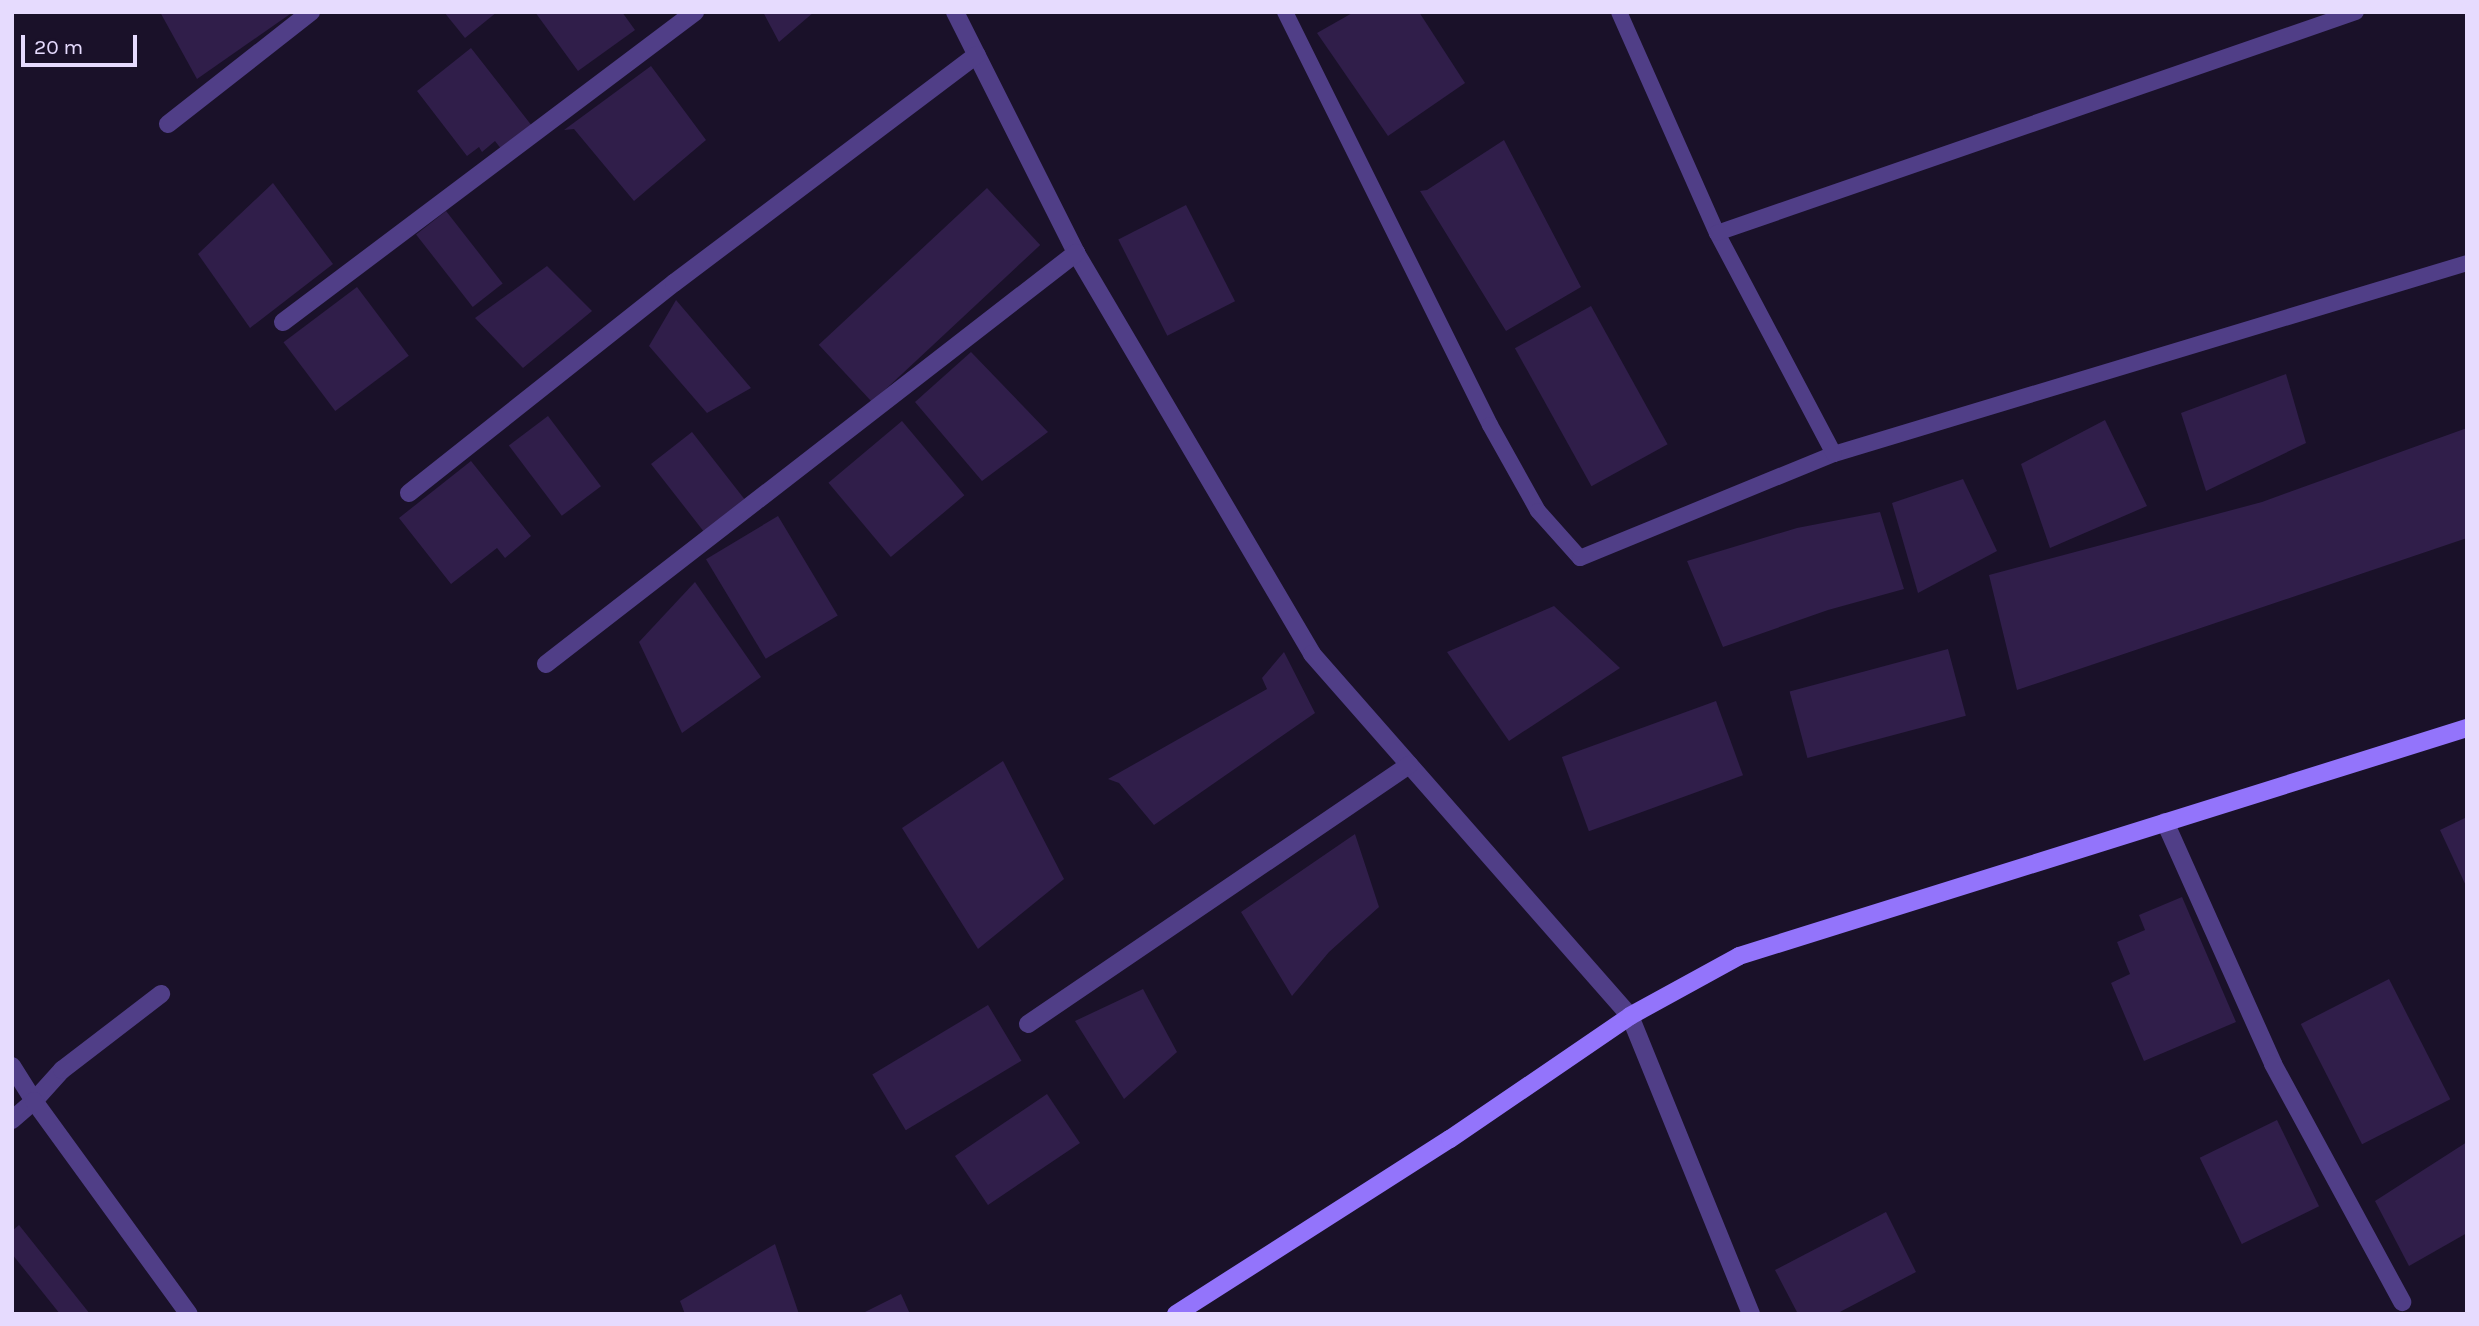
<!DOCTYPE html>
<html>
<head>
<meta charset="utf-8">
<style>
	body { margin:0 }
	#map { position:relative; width:2479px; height:1326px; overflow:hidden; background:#1a1129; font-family:Karla,sans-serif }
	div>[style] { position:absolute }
	.building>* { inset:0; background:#301e4a; transform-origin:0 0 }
	.lane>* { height:16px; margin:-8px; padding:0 8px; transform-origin:8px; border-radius:8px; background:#503e87 }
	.street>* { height:18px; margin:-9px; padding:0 9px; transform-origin:9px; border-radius:9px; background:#503e87 }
	.secondary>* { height:18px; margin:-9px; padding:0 9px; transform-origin:9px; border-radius:9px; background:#9374fb }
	span { translate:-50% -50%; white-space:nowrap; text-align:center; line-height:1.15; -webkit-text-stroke:7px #1a1129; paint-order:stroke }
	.frame { position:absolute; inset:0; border:14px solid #e6dbfe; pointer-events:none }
	.scale { position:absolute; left:21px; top:35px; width:116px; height:32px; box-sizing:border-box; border:4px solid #e6dbfe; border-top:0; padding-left:9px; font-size:21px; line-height:24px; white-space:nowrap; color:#e6dbfe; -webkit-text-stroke:5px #1a1129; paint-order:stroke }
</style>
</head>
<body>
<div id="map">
	<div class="building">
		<div style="clip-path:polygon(160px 12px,293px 12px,197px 79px)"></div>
		<div style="clip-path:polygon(444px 12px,497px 12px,465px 38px)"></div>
		<div style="clip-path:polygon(535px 12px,622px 12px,635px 30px,578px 71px)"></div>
		<div style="clip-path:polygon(763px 12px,814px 12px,779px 42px)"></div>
		<div style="clip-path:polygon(1354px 12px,1419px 12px,1465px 83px,1388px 136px,1317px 33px)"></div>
		<div style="clip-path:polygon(471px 48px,532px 126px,502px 150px,495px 141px,482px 152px,479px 147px,467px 156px,417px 91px)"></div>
		<div style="clip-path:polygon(651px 66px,706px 140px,634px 201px,574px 129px,564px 130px)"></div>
		<div style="clip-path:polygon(1504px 140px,1581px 287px,1506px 331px,1420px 191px,1427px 190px)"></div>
		<div style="clip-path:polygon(273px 183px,333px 264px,250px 328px,198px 254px)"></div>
		<div style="left:987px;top:188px;width:78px;height:230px;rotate:47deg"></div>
		<div style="left:1186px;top:205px;width:108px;height:76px;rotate:63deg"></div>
		<div style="left:446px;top:211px;width:92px;height:38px;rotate:52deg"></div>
		<div style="clip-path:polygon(547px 266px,592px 311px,523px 368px,475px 318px)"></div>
		<div style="left:357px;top:287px;width:86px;height:92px;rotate:53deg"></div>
		<div style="clip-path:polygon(676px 300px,751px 388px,707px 413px,649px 346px)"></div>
		<div style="left:1591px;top:306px;width:158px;height:87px;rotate:61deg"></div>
		<div style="clip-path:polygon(971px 352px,1048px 432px,982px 481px,915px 402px)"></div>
		<div style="clip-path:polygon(2286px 374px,2306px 443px,2206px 491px,2181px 413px)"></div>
		<div style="left:548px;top:416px;width:88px;height:49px;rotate:53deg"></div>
		<div style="clip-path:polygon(2105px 420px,2147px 506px,2050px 548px,2021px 464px)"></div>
		<div style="left:902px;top:421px;width:97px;height:96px;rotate:50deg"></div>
		<div style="clip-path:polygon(2467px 428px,2467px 538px,2017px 690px,1989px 575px,2262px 502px)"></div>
		<div style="left:692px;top:432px;width:85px;height:52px;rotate:52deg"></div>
		<div style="clip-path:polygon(471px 461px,531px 536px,505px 558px,497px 548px,451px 584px,399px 518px)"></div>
		<div style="clip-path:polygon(1963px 479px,1997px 551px,1918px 593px,1892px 503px)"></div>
		<div style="clip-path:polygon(1880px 512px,1904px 589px,1828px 610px,1723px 647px,1687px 561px,1797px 528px)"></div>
		<div style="left:778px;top:516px;width:116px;height:84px;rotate:59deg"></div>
		<div style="clip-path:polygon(695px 582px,761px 677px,682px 733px,639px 642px)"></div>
		<div style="clip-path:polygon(1554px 606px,1620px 668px,1509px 741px,1447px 652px)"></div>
		<div style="left:1948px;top:649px;width:69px;height:164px;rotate:75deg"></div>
		<div style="clip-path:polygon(1284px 652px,1315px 713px,1154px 825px,1119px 783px,1108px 779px,1267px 689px,1262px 678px)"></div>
		<div style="left:1716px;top:701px;width:79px;height:164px;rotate:70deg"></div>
		<div style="clip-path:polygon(1003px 761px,1064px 879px,978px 949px,902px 828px)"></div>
		<div style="clip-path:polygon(2467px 817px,2467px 888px,2440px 830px)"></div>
		<div style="clip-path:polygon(1355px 834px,1379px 907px,1329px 952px,1292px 996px,1241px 912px)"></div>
		<div style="clip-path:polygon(2182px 897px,2236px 1022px,2144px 1061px,2111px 983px,2130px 974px,2117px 942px,2145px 930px,2139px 915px)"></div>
		<div style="left:2389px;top:979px;width:135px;height:99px;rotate:63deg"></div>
		<div style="clip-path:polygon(1143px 989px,1177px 1052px,1124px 1099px,1075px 1021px)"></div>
		<div style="left:988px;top:1005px;width:65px;height:135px;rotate:59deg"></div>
		<div style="left:1047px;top:1094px;width:59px;height:111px;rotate:56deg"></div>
		<div style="left:2277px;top:1120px;width:96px;height:86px;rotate:64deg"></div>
		<div style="clip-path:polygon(2467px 1142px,2467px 1233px,2409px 1266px,2375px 1201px)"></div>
		<div style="clip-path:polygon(1886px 1212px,1916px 1272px,1836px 1314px,1798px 1314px,1775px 1270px)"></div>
		<div style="clip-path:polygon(19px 1225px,90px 1314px,60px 1314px,12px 1254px,12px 1231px)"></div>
		<div style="clip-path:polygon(775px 1244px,799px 1314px,685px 1314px,680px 1301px)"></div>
		<div style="clip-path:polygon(901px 1294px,910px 1314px,861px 1314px)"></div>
	</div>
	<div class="lane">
		<div style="left:1285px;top:12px;width:461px;rotate:63.6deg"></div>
		<div style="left:1490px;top:425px;width:98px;rotate:60.8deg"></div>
		<div style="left:1538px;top:511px;width:63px;rotate:48.2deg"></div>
		<div style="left:1580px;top:558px;width:274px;rotate:-22.3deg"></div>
		<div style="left:1834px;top:454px;width:661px;rotate:-16.79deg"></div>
		<div style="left:1619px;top:12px;width:242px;rotate:66.1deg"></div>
		<div style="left:1717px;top:233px;width:250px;rotate:62.1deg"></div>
		<div style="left:1717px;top:233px;width:676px;rotate:-19.08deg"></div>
	</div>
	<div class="street">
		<div style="left:955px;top:12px;width:270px;rotate:63.3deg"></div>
		<div style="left:1076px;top:253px;width:465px;rotate:59.5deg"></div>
		<div style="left:1312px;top:654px;width:482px;rotate:48.7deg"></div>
		<div style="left:1630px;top:1016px;width:322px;rotate:67.9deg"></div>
		<div style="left:168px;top:124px;width:182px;rotate:-38.1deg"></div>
		<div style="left:283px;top:322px;width:516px;rotate:-36.96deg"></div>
		<div style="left:409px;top:493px;width:338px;rotate:-38.4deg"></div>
		<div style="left:674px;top:283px;width:379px;rotate:-37deg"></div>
		<div style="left:546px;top:664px;width:671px;rotate:-37.79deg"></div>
		<div style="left:2165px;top:822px;width:265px;rotate:65.9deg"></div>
		<div style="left:2273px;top:1064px;width:271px;rotate:61.5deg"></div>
		<div style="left:1028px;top:1024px;width:461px;rotate:-34.2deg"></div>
		<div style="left:12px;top:1066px;width:41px;rotate:57.8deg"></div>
		<div style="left:34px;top:1101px;width:42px;rotate:-47.9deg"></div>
		<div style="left:62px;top:1070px;width:125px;rotate:-37.5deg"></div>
		<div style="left:12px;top:1120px;width:29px;rotate:-41deg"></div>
		<div style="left:34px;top:1101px;width:263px;rotate:54deg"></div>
	</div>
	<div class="secondary">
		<div style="left:1176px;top:1314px;width:325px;rotate:-32.6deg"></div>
		<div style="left:1450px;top:1139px;width:218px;rotate:-34.3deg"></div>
		<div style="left:1630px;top:1016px;width:124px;rotate:-28.8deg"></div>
		<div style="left:1739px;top:956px;width:763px;rotate:-17.39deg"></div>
	</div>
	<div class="frame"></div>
	<div class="scale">20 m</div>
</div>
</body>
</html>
